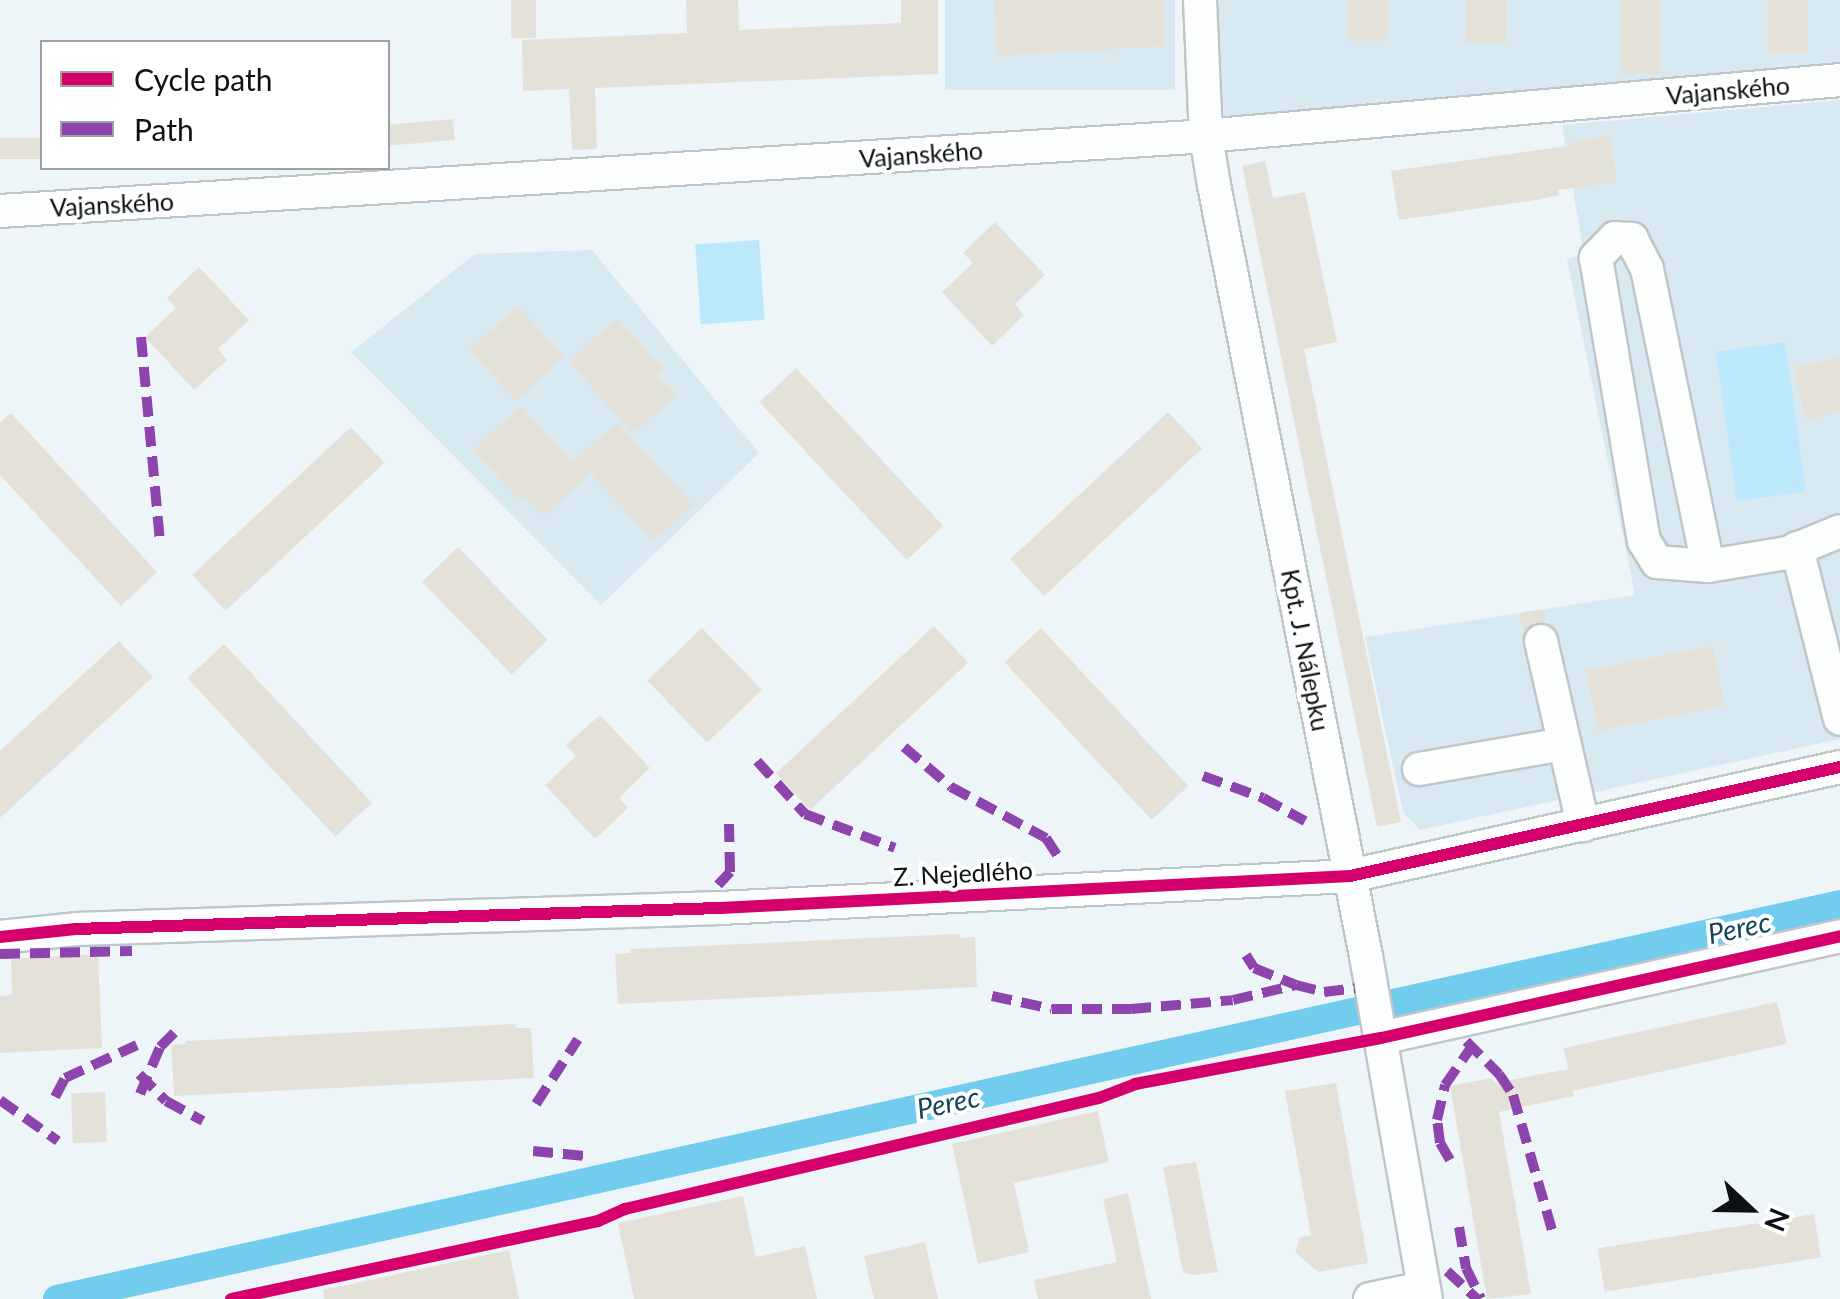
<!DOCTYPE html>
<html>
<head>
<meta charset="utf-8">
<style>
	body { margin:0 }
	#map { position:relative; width:1840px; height:1299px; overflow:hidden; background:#edf5f9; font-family:Lato,sans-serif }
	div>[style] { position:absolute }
	.built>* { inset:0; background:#d8e9f1; transform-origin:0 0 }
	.green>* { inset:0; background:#bce8fc; transform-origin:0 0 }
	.canal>* { height:28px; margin:-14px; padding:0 14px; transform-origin:14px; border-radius:14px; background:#72ccee }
	.building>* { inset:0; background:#e4e1d9; transform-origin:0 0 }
	.roads { filter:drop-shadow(2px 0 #bfc6c9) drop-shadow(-2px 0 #bfc6c9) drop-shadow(0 2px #bfc6c9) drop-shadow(0 -2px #bfc6c9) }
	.minor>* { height:32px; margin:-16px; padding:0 16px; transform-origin:16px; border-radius:16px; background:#fcfefe }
	.quiet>* { height:10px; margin-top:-5px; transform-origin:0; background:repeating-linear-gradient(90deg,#8e44ad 0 20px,transparent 0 30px) }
	.cycleway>* { height:12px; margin:-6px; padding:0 6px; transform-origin:6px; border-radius:6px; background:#d6006c }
	span { translate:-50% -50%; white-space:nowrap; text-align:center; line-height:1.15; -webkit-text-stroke:8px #fff; paint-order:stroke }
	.street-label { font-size:25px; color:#0c1214 }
	.water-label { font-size:28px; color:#114558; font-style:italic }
	.legend { position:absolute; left:40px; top:40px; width:350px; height:130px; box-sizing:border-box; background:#fff; border:2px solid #9ea0a1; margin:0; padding:12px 18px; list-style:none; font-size:30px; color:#0c1214 }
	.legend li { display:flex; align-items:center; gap:20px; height:50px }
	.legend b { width:50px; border:2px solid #9ea0a1 }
	.north { position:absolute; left:1700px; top:1159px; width:100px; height:100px; -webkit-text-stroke:8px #fff; paint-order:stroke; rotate:112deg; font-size:28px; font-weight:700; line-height:40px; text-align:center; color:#0c1214 }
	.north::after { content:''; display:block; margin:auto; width:35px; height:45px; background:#0c1214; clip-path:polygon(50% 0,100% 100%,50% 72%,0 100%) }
</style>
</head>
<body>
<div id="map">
	<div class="built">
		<div style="left:945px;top:0;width:230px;height:90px"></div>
		<div style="clip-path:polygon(1218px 0,1840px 0,1840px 72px,1224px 129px)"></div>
		<div style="clip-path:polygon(1840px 100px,1840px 739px,1420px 830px,1403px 812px,1365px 637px,1635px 595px,1567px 259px,1584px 255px,1562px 125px)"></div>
		<div style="clip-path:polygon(592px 250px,759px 453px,601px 605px,351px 352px,475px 254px)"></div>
	</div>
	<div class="green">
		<div style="left:759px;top:240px;width:80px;height:64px;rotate:86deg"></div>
		<div style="left:1785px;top:342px;width:151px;height:70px;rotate:82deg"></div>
	</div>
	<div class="canal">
		<div style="left:57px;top:1299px;width:1826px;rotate:-12.49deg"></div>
	</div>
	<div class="building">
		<div style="left:511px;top:0;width:25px;height:38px"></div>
		<div style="clip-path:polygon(686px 0,738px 0,739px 30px,901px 23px,901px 0,938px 0,938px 74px,595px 88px,597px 149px,572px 150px,569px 89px,523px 91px,522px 40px,687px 33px)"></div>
		<div style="clip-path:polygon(994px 0,1163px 0,1165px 46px,997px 56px)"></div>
		<div style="left:1347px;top:0;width:41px;height:41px"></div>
		<div style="left:1466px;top:0;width:40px;height:43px"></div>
		<div style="left:1621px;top:0;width:40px;height:74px"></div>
		<div style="left:1768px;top:0;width:40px;height:53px"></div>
		<div style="left:453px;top:119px;width:21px;height:65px;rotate:85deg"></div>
		<div style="clip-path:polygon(1610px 136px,1617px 182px,1558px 190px,1559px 195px,1536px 200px,1399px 220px,1391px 171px,1574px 145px,1573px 141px)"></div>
		<div style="left:42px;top:138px;width:21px;height:42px;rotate:90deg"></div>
		<div style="clip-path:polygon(1265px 161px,1273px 198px,1305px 192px,1337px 342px,1304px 349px,1401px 822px,1377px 827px,1242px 166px)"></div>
		<div style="clip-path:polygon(995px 222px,1045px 275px,1015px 304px,1024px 315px,992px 346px,942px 292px,973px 263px,963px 253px)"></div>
		<div style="clip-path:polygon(199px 267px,249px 320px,218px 349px,227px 360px,194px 390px,145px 337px,176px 308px,167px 298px)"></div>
		<div style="left:518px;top:306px;width:69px;height:65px;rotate:48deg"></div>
		<div style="clip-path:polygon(617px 318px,664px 369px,657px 376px,677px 395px,633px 433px,569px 362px)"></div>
		<div style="clip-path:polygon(1840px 357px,1840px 412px,1806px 420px,1794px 367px)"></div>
		<div style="left:796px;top:368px;width:216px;height:50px;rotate:47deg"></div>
		<div style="clip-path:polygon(521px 406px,573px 462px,617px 422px,693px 505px,653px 541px,591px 473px,544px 516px,525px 496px,520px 500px,473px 450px)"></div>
		<div style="left:1168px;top:412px;width:50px;height:216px;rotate:47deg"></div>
		<div style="clip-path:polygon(11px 413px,157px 572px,121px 606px,0 475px,0 423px)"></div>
		<div style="left:351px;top:427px;width:49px;height:217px;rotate:47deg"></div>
		<div style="left:458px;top:547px;width:129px;height:50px;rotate:46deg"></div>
		<div style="clip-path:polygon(1543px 609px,1546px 622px,1536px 622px,1523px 633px,1520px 613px)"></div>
		<div style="left:934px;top:626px;width:50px;height:216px;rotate:47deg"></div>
		<div style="left:702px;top:628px;width:86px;height:76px;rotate:46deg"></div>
		<div style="left:1041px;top:628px;width:216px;height:50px;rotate:47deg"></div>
		<div style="clip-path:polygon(119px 641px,153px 677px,0 818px,0 751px)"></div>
		<div style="left:224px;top:644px;width:217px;height:50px;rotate:47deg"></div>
		<div style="left:1713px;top:646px;width:61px;height:129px;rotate:79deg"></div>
		<div style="clip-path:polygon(600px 715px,650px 768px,619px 798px,628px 808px,595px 839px,545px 785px,576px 756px,566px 745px)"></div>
		<div style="clip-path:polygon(959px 934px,960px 938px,975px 937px,977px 987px,618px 1004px,615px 954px,631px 953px,630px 949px)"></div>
		<div style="clip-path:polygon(98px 954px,102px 1048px,0 1053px,0 996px,12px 995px,11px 959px)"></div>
		<div style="clip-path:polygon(1777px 1002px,1787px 1044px,1573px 1091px,1574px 1096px,1499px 1112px,1531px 1294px,1487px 1299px,1450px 1086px,1493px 1078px,1494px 1083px,1568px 1069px,1564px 1048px)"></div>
		<div style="clip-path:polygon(515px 1024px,516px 1028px,531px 1028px,534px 1078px,174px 1096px,171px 1045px,186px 1044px,186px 1041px)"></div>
		<div style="clip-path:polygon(1336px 1083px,1368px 1263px,1318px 1272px,1295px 1252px,1300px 1237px,1311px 1235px,1285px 1091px)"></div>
		<div style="left:105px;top:1092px;width:50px;height:34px;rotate:88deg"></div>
		<div style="clip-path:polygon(1098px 1111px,1109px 1162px,1014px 1183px,1029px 1252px,978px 1264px,952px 1144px)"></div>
		<div style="clip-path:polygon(1196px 1162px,1218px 1272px,1194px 1275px,1183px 1273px,1163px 1167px)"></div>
		<div style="clip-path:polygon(1128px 1193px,1151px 1299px,1038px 1299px,1034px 1280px,1117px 1262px,1103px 1199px)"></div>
		<div style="clip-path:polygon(743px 1196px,756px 1257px,805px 1246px,817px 1299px,634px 1299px,618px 1223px)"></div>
		<div style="left:1814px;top:1214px;width:44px;height:219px;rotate:81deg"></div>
		<div style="clip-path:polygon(925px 1242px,938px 1299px,874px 1299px,864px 1256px)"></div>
		<div style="clip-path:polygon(509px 1250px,519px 1299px,324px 1299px,323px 1290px)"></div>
	</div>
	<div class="roads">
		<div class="minor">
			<div style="left:1200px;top:0;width:136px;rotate:87.5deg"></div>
			<div style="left:1206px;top:136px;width:50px;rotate:80.7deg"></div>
			<div style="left:1214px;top:185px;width:786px;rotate:78.85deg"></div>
			<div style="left:1366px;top:956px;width:348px;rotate:80.1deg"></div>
			<div style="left:0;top:211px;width:1195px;rotate:-3.55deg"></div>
			<div style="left:1193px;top:137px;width:650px;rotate:-5.03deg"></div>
			<div style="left:1797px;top:548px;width:176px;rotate:75.9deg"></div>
			<div style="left:1708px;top:566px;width:303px;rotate:-101.6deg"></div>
			<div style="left:1647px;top:269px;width:34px;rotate:-117deg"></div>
			<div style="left:1632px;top:239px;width:17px;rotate:-177deg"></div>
			<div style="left:1615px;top:238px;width:28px;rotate:134deg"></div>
			<div style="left:1596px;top:258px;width:287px;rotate:80.4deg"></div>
			<div style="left:1644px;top:541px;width:25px;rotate:58deg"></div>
			<div style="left:1657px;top:562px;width:51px;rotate:4.5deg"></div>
			<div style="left:1708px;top:566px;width:80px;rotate:-9.3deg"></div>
			<div style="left:1787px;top:553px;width:57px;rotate:-22.5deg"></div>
			<div style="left:1541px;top:641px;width:189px;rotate:77.1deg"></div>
			<div style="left:1419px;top:769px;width:147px;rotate:-9.8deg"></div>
			<div style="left:0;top:937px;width:76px;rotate:-6deg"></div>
			<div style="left:76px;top:929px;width:644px;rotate:-1.87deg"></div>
			<div style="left:720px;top:908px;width:631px;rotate:-2.91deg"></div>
			<div style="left:1350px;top:876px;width:502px;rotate:-12.54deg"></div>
			<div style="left:1381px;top:1038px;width:470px;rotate:-12.5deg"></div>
			<div style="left:1370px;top:1299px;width:55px;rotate:-11.5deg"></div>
		</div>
	</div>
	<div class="quiet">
		<div style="left:141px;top:337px;width:206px;rotate:84.7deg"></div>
		<div style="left:904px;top:747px;width:62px;rotate:40.4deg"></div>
		<div style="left:951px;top:787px;width:108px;rotate:28.2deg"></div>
		<div style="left:1046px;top:838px;width:27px;rotate:57deg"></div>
		<div style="left:757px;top:761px;width:72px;rotate:47.8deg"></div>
		<div style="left:805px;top:814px;width:96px;rotate:20.7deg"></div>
		<div style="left:1203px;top:776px;width:64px;rotate:20.1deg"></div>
		<div style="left:1263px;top:798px;width:48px;rotate:28.7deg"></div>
		<div style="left:718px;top:885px;width:18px;rotate:-47deg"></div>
		<div style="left:730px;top:872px;width:48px;rotate:-91.2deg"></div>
		<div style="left:0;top:954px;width:132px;rotate:-1.3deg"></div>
		<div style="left:1246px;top:955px;width:15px;rotate:58deg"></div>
		<div style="left:1254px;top:968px;width:45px;rotate:22deg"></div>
		<div style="left:1296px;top:985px;width:29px;rotate:14deg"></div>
		<div style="left:1324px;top:992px;width:31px;rotate:-7deg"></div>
		<div style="left:992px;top:996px;width:61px;rotate:12.2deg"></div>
		<div style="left:1052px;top:1009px;width:79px"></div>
		<div style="left:1131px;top:1009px;width:102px;rotate:-5deg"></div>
		<div style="left:1233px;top:1000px;width:65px;rotate:-13.4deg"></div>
		<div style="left:1466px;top:1041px;width:47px;rotate:45deg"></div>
		<div style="left:1499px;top:1074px;width:25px;rotate:56deg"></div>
		<div style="left:1513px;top:1095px;width:141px;rotate:73.9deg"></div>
		<div style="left:139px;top:1074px;width:38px;rotate:45deg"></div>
		<div style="left:166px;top:1101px;width:42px;rotate:28.4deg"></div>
		<div style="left:140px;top:1094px;width:51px;rotate:-66.9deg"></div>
		<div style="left:160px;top:1047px;width:25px;rotate:-45deg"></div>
		<div style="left:55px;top:1097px;width:21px;rotate:-62deg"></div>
		<div style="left:65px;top:1078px;width:79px;rotate:-24.6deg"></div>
		<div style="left:0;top:1100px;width:71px;rotate:35.3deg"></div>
		<div style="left:536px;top:1104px;width:77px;rotate:-57.1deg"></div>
		<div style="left:533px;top:1151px;width:52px;rotate:5.5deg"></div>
		<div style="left:1450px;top:1160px;width:20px;rotate:-120deg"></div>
		<div style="left:1440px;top:1143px;width:23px;rotate:-97deg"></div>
		<div style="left:1437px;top:1120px;width:36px;rotate:-77deg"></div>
		<div style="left:1445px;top:1085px;width:56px;rotate:-55.2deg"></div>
		<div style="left:1459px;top:1227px;width:42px;rotate:80.3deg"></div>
		<div style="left:1466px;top:1268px;width:34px;rotate:64deg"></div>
		<div style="left:1447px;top:1271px;width:41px;rotate:43deg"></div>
	</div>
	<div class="cycleway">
		<div style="left:0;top:937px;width:76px;rotate:-6deg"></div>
		<div style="left:76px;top:929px;width:644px;rotate:-1.87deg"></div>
		<div style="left:720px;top:908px;width:631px;rotate:-2.91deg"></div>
		<div style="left:1350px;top:876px;width:502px;rotate:-12.54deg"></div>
		<div style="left:231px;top:1299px;width:375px;rotate:-12deg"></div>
		<div style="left:598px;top:1221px;width:30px;rotate:-24deg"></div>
		<div style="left:625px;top:1209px;width:487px;rotate:-13.2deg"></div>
		<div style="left:1099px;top:1098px;width:39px;rotate:-21deg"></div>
		<div style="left:1135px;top:1084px;width:250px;rotate:-10.6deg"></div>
		<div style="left:1381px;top:1038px;width:470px;rotate:-12.5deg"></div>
	</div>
	<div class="street-label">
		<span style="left:1728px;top:90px;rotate:-5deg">Vajanského</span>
		<span style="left:921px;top:154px;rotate:-4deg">Vajanského</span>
		<span style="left:112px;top:204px;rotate:-3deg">Vajanského</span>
		<span style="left:1306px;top:650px;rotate:79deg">Kpt. J. Nálepku</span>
		<span style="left:963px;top:873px;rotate:-3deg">Z. Nejedlého</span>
	</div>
	<div class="water-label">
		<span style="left:1739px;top:927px;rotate:-12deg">Perec</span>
		<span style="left:948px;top:1102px;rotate:-12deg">Perec</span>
	</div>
	<ul class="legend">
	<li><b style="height:12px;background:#d6006c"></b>Cycle path</li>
	<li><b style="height:12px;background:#8e44ad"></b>Path</li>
	</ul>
	<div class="north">N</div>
</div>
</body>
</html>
